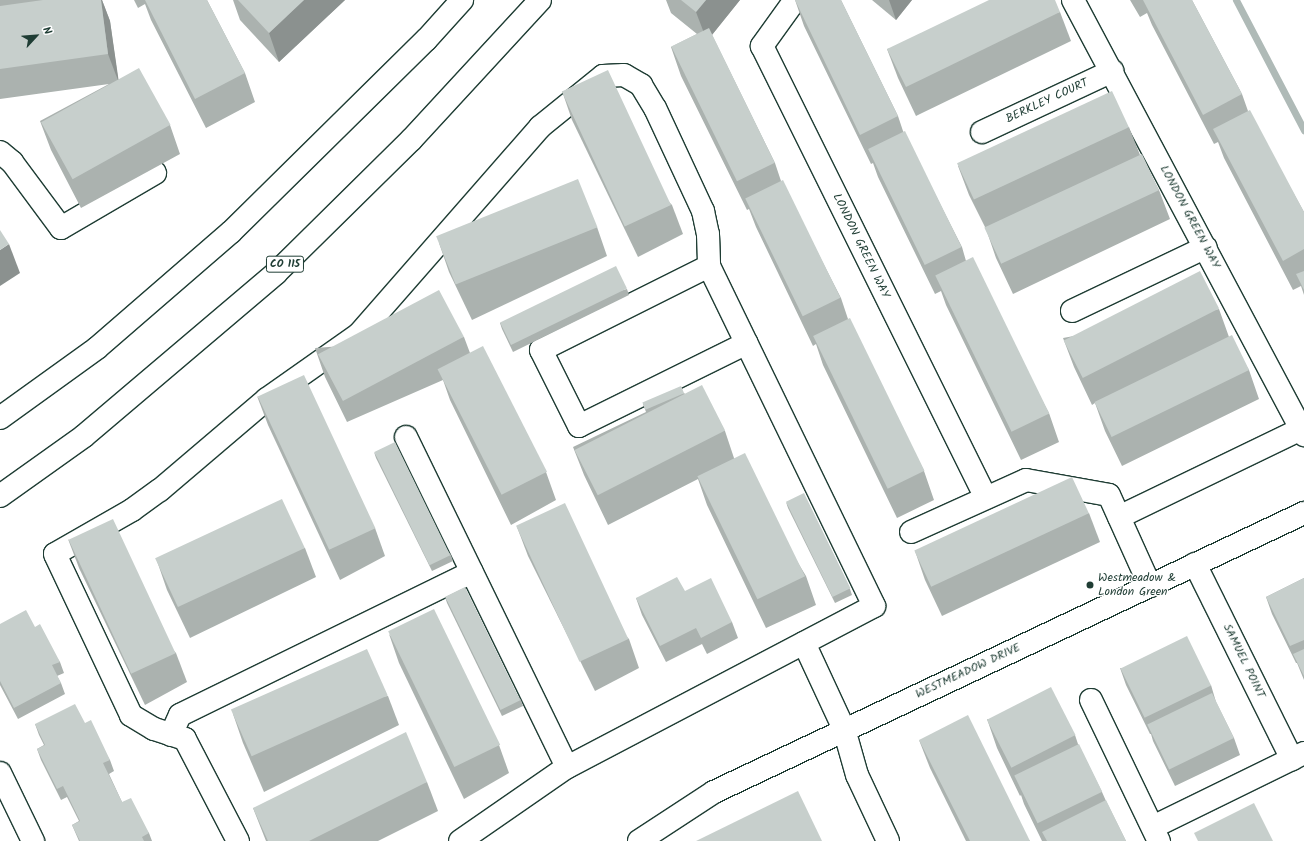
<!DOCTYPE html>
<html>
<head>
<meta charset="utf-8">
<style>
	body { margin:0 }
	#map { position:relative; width:1304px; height:841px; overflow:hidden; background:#fff; font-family:Kalam,sans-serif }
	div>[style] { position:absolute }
	.stream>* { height:7px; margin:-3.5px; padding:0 3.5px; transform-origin:3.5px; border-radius:3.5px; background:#afbab7 }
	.roads { filter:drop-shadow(1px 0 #1f3d34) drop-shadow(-1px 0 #1f3d34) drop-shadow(0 1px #1f3d34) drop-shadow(0 -1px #1f3d34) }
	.minor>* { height:22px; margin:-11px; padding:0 11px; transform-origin:11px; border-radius:11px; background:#fff }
	.highway>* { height:22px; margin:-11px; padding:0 11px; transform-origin:11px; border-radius:11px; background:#fff }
	.wall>* { inset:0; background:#abb2af }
	.shaded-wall>* { inset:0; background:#8b918f }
	.building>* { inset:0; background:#c7cfcc; transform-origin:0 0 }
	.dots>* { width:11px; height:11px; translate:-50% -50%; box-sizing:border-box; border:2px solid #fff; border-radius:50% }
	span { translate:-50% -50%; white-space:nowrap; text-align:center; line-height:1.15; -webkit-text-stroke:3px #fff; paint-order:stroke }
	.shield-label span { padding:1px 3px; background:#fff; border:1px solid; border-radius:3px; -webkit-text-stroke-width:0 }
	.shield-label { font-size:11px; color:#1f3d34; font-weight:700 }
	.street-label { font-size:12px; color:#1f3d34 }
	.poi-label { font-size:12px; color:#1f3d34 }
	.left { translate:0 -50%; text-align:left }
	.north { position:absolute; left:16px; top:16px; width:40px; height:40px; -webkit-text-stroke:3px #fff; paint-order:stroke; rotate:64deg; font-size:11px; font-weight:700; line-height:16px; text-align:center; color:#1f3d34 }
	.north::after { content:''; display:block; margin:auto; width:14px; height:18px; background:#1f3d34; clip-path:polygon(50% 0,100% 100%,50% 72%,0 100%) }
</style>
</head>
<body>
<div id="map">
	<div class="stream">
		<div style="left:1236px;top:0;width:147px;rotate:62.4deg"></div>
	</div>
	<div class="roads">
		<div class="minor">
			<div style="left:795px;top:0;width:57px;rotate:125.7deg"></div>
			<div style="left:762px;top:46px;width:504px;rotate:63.64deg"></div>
			<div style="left:1073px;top:0;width:493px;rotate:62deg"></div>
			<div style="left:982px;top:132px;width:144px;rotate:-25.1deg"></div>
			<div style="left:0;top:152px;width:16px;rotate:40deg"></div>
			<div style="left:12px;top:162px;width:82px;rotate:53.4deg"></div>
			<div style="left:61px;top:228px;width:109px;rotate:-30.3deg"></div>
			<div style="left:709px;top:266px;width:188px;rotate:153.4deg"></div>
			<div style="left:541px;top:350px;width:85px;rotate:63.4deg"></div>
			<div style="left:579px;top:426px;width:187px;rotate:-26.3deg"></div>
			<div style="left:1072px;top:311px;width:148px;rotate:-25.5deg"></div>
			<div style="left:406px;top:437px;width:367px;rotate:64deg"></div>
			<div style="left:1119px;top:517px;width:202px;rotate:-25.8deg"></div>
			<div style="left:911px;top:532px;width:126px;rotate:-24.3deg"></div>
			<div style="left:1026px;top:480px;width:84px;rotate:10.2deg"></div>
			<div style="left:1109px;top:495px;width:100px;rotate:65.7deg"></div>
			<div style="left:1195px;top:564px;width:218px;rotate:63.6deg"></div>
			<div style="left:804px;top:643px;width:95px;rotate:65.1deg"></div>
			<div style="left:844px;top:729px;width:48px;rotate:74.2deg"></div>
			<div style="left:857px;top:775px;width:73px;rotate:64.8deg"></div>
			<div style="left:1091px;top:700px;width:157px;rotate:64.3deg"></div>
			<div style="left:171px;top:735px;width:22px;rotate:-66deg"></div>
			<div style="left:180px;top:715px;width:325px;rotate:-26.1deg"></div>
			<div style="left:0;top:773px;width:76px;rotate:64.1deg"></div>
			<div style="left:1153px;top:827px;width:168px;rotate:-26.1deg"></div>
			<div style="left:238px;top:841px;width:115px;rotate:-117.5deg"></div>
			<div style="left:185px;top:739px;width:33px;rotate:-162deg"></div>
			<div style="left:154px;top:729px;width:27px;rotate:-149deg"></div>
			<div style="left:131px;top:715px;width:178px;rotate:-115.3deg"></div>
			<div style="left:55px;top:554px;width:89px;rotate:-29.7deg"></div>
			<div style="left:132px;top:510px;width:34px;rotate:-36deg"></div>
			<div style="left:160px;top:490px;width:140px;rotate:-40.4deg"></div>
			<div style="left:267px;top:399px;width:113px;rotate:-35.2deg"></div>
			<div style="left:359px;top:334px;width:275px;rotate:-48.8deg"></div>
			<div style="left:540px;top:127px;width:81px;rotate:-39deg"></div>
			<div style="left:603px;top:76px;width:21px;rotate:-3deg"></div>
			<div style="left:624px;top:75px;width:20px;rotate:30deg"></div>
			<div style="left:641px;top:85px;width:27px;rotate:59deg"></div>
			<div style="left:655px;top:108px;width:114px;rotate:65deg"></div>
			<div style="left:703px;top:211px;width:24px;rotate:78deg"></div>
			<div style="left:708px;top:234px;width:32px;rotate:88deg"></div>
			<div style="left:709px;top:266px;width:378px;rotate:64.1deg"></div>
			<div style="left:874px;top:606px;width:347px;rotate:152.3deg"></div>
			<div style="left:567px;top:767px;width:130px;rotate:145.3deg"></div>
			<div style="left:639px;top:841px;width:90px;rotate:-33.2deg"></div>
			<div style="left:714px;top:792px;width:653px;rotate:-25.31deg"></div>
		</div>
		<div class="highway">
			<div style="left:0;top:418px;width:120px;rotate:-35.8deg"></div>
			<div style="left:97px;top:348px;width:177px;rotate:-40.9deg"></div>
			<div style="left:231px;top:232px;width:274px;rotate:-44.6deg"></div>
			<div style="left:426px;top:40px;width:54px;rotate:-48deg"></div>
			<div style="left:0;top:496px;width:103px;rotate:-35.5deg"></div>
			<div style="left:84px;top:436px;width:252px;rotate:-40.3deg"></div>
			<div style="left:276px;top:273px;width:190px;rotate:-44.6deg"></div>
			<div style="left:411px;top:140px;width:190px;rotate:-47.3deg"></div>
		</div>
	</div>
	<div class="wall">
		<div style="clip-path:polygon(0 0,102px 0,110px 21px,118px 79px,170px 125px,180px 154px,81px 208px,51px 150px,40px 121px,109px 84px,0 99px)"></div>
		<div style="clip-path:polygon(134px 0,207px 0,245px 73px,255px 102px,206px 128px,151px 20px,145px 4px,138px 8px)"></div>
		<div style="clip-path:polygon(233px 0,345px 0,279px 62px,240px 20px)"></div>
		<div style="clip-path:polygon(666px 0,740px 0,712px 35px,775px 163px,781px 181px,841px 298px,848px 319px,924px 471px,934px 500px,897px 518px,823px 365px,816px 344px,813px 346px,756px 227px,749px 209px,747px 210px,681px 76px,671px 47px,697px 34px,671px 13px)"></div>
		<div style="clip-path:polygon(795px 0,841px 0,898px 116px,903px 131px,962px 247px,966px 261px,1049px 413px,1059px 442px,1021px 460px,946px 305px,941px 291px,935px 294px,878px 177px,873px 163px,871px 164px,804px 26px)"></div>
		<div style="clip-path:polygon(872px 0,912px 0,896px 20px)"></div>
		<div style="clip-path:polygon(1130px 0,1192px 0,1242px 94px,1248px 111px,1304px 212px,1304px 295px,1301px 286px,1293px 290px,1224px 158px,1218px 142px,1214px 144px,1152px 25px,1147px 13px,1140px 17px)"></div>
		<div style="clip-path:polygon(1060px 12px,1071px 41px,916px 116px,898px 78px,887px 49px)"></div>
		<div style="clip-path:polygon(562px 91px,672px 205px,683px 234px,638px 257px,572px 120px)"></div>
		<div style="clip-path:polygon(1129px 127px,1140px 155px,1159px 190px,1170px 219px,1013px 294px,996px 258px,986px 229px,969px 195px,958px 166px)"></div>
		<div style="clip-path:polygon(597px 227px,607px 256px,472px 320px,449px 272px,439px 243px)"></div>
		<div style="clip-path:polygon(627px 289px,629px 295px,513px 352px,502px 329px,500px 323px)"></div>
		<div style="clip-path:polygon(1219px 309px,1229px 337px,1249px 370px,1259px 399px,1122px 466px,1105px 431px,1095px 403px,1092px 405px,1074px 367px,1063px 338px)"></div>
		<div style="clip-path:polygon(464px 337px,470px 353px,546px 472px,556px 500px,511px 525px,450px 400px,443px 380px,347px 422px,325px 377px,315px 348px)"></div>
		<div style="clip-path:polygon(684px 393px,725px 431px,734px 458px,806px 576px,816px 605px,766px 628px,707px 505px,698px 479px,608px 525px,584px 475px,573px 447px,646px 412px,643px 404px)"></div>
		<div style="clip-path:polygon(257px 396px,375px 528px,385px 556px,340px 580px,268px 425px)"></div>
		<div style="clip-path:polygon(374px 452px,451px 555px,453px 561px,432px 571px,376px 458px)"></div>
		<div style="clip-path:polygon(786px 502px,850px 589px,852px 595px,835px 603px,788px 508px)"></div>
		<div style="clip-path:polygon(1089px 513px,1100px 542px,942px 616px,925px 580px,915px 551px)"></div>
		<div style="clip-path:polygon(517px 527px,629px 639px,639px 668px,595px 691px,528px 556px)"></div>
		<div style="clip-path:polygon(68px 539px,176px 653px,187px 682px,145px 705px,79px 568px)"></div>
		<div style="clip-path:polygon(305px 548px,316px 577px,190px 638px,167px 590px,157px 561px)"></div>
		<div style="clip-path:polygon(1304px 578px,1304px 680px,1297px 663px,1296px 663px,1272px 614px,1266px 597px)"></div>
		<div style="clip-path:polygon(685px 591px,732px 622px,738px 638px,707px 654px,702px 644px,666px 662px,642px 615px,636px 598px)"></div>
		<div style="clip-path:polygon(445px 597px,521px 700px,523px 706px,502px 716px,447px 603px)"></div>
		<div style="clip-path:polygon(0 624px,35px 627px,60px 662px,64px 673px,57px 676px,61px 683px,65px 694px,18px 719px,0 685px)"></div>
		<div style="clip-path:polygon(389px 634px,499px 745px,509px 773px,464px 799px,399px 663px)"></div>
		<div style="clip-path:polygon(1120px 668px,1211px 685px,1216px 702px,1234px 738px,1240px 755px,1175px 786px,1153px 741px,1151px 734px,1150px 734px,1126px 685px)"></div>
		<div style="clip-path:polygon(388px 696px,399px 725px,264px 792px,243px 743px,233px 714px)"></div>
		<div style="clip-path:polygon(987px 719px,1075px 735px,1078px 744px,1102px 792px,1106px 801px,1126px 841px,1042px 841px,1024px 804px,1021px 795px,1020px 796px,997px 748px)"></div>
		<div style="clip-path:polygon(85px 723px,110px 760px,114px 771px,109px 774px,122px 802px,149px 833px,152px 841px,79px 841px,72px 825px,79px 821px,67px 797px,61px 800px,41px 760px,37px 749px,44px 745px,39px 735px,35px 724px)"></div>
		<div style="clip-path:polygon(919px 740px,1030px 841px,966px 841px,930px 768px)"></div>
		<div style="clip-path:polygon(427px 782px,438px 811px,378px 841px,266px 841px,253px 808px)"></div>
	</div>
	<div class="shaded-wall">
		<div style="clip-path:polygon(101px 0,102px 0,110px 21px,119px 83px,108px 54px)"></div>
		<div style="clip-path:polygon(304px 0,345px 0,279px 62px,269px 33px)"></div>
		<div style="clip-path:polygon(706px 0,740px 0,707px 41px,696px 12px)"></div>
		<div style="clip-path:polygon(889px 0,912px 0,896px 20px)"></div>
		<div style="clip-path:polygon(9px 244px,20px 273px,0 286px,0 250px)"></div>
	</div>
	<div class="building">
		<div style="clip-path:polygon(43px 0,101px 0,108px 54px,0 69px,0 6px)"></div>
		<div style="clip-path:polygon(145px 0,207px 0,245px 73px,195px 99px)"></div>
		<div style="clip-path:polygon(238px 0,304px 0,269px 33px)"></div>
		<div style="clip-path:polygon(681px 0,706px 0,696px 12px)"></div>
		<div style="clip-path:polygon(795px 0,841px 0,898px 116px,860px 135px)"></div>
		<div style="clip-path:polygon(989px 0,1055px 0,1060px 12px,906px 87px,887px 49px)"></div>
		<div style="clip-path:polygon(1143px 0,1192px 0,1242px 94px,1203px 115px)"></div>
		<div style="left:709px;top:28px;width:150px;height:42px;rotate:64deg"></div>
		<div style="left:139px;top:68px;width:65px;height:112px;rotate:61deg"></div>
		<div style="left:608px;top:70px;width:149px;height:51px;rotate:65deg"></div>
		<div style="left:1112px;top:91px;width:40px;height:171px;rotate:65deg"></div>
		<div style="clip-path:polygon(1250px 110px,1304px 212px,1304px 249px,1283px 261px,1213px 129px)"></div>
		<div style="left:905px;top:131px;width:129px;height:41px;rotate:64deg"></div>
		<div style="left:1142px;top:154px;width:40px;height:174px;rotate:65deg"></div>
		<div style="left:578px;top:179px;width:52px;height:153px;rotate:68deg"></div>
		<div style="left:783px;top:180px;width:131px;height:42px;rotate:64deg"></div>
		<div style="clip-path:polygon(0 230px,9px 244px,0 250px)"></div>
		<div style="left:973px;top:257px;width:174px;height:42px;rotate:64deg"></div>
		<div style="left:616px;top:266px;width:25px;height:129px;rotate:64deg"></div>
		<div style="left:1200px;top:271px;width:42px;height:153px;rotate:63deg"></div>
		<div style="clip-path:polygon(1304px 271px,1304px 290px,1296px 274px)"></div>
		<div style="left:439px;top:290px;width:53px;height:137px;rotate:62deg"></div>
		<div style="left:850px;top:318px;width:170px;height:41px;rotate:64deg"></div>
		<div style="left:1232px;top:335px;width:39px;height:153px;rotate:64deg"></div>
		<div style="left:483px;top:346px;width:141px;height:51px;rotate:63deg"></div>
		<div style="left:304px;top:375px;width:169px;height:51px;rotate:65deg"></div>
		<div style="left:702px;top:385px;width:51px;height:143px;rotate:63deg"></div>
		<div style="left:681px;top:386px;width:8px;height:42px;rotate:67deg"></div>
		<div style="left:395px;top:442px;width:126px;height:23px;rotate:64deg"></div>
		<div style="left:745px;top:453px;width:137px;height:53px;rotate:64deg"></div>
		<div style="left:1072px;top:477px;width:40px;height:174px;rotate:65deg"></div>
		<div style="left:804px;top:493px;width:106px;height:20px;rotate:64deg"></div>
		<div style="left:282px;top:499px;width:54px;height:140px;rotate:65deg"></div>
		<div style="left:565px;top:503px;width:150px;height:54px;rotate:65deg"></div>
		<div style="left:113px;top:519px;width:148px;height:49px;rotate:65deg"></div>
		<div style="clip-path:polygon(677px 577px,685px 591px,711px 578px,732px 622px,701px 638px,696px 628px,660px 646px,636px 598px)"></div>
		<div style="clip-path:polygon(1304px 578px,1304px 640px,1290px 646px,1266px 597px)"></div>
		<div style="left:465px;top:587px;width:126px;height:22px;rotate:64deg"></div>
		<div style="left:434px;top:609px;width:151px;height:51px;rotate:64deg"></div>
		<div style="clip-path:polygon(26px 610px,35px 627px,40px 624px,60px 662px,52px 665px,61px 683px,14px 708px,0 681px,0 624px)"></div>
		<div style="left:1187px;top:636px;width:55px;height:74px;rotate:64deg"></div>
		<div style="left:367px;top:649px;width:51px;height:149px;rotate:66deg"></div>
		<div style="clip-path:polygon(1304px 649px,1304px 676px,1293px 654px)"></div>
		<div style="left:1051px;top:687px;width:54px;height:72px;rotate:63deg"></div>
		<div style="left:1212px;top:693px;width:50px;height:72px;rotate:64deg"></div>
		<div style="clip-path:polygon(75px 704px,85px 723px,91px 720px,110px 760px,103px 763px,122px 802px,131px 798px,149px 833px,142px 837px,144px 841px,80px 841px,72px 825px,80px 821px,63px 786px,57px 789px,37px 749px,45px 745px,35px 724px)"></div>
		<div style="clip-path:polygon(968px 715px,1030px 841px,970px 841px,919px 740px)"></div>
		<div style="clip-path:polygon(406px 732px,427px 782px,309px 841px,268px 841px,253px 808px)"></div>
		<div style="left:1079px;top:744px;width:53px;height:72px;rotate:64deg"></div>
		<div style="clip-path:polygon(798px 791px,822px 841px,696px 841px)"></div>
		<div style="clip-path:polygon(1106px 800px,1126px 841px,1047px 841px,1042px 832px)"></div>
		<div style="clip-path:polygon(1254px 803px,1273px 841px,1198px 841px,1194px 833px)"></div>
	</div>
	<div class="dots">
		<div style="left:1090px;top:585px;background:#1f3d34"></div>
	</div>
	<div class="shield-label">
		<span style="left:285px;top:264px">CO 115</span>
	</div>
	<div class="street-label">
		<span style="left:1047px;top:101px;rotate:-25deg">BERKLEY COURT</span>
		<span style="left:1190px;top:217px;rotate:62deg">LONDON GREEN WAY</span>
		<span style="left:861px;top:246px;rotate:64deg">LONDON GREEN WAY</span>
		<span style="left:1244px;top:661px;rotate:64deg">SAMUEL POINT</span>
		<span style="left:968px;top:671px;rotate:-25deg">WESTMEADOW DRIVE</span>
	</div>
	<div class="poi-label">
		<span class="left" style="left:1098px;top:585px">Westmeadow &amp;<br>London Green</span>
	</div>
	<div class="north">N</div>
</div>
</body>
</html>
